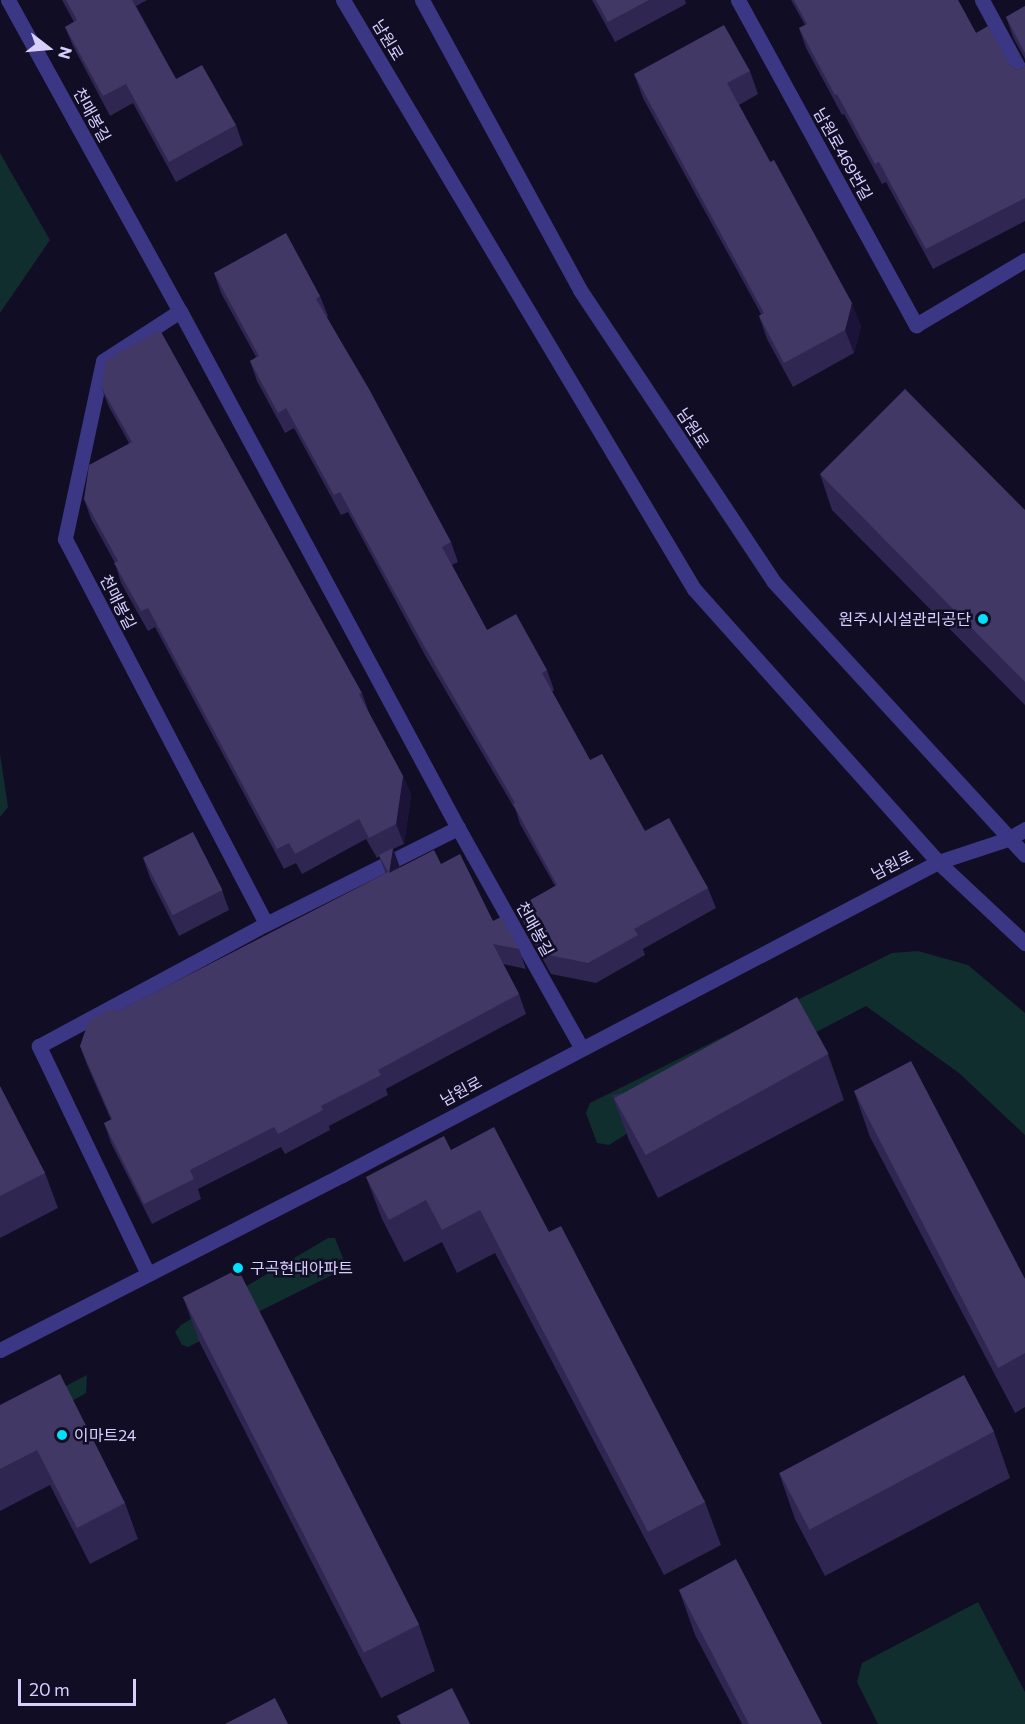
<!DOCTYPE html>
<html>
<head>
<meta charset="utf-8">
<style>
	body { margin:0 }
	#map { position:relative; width:1025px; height:1724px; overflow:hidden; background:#110d24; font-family:Commissioner,"Noto Sans KR",sans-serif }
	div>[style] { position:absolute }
	.green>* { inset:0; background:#102e2d }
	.minor>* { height:15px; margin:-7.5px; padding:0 7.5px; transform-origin:7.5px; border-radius:7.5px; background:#3b3784 }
	.wall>* { inset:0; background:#2f2652 }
	.shaded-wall>* { inset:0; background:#1b1438 }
	.building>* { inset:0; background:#413865; transform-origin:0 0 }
	.dots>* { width:16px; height:16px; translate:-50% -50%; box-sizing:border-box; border:3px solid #110d24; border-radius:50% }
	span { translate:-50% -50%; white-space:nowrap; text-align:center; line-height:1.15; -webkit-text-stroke:5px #110d24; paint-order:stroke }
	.street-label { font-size:16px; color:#d6d0ff }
	.poi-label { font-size:16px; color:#d6d0ff }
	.right { translate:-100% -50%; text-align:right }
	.left { translate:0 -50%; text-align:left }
	.north { position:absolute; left:18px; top:18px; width:60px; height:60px; -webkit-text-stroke:4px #110d24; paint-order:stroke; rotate:106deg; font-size:16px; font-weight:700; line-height:24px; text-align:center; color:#d6d0ff }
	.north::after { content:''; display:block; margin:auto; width:21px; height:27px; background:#d6d0ff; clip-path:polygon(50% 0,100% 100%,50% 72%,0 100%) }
	.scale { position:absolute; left:18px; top:1679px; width:118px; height:27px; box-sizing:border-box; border:3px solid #d6d0ff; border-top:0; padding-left:8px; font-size:18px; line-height:21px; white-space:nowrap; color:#d6d0ff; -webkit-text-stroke:4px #110d24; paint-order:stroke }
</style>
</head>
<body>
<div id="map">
	<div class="green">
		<div style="clip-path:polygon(0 153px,50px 240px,0 313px)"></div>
		<div style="clip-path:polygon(0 754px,8px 807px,0 817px)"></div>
		<div style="clip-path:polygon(918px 951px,968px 965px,1025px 1013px,1025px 1135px,959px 1073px,866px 1006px,647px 1121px,609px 1145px,597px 1143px,586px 1113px,590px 1103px,892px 953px)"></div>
		<div style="clip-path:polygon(328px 1238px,335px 1238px,345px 1263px,342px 1270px,188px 1347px,182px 1345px,175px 1332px,181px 1325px)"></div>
		<div style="clip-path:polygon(87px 1375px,86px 1393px,0 1442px,0 1420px)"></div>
		<div style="clip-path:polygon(978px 1602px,1025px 1692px,1025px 1724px,878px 1724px,857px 1682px,862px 1663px)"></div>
	</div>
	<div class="minor">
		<div style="left:8px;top:0;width:355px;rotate:61.1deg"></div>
		<div style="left:180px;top:311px;width:587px;rotate:61.73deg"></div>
		<div style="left:458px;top:828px;width:251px;rotate:60.7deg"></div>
		<div style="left:343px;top:0;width:686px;rotate:59.21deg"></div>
		<div style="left:694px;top:589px;width:366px;rotate:48.2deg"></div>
		<div style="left:938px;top:862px;width:119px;rotate:43deg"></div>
		<div style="left:422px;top:0;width:330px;rotate:61.4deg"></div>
		<div style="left:580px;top:290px;width:349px;rotate:56.4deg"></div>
		<div style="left:773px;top:581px;width:372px;rotate:47.4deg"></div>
		<div style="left:738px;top:0;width:371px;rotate:61.3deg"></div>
		<div style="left:916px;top:325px;width:127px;rotate:-30.8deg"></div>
		<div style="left:982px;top:0;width:91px;rotate:61.7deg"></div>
		<div style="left:180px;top:311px;width:92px;rotate:147deg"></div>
		<div style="left:103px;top:361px;width:182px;rotate:102.1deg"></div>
		<div style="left:65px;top:539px;width:434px;rotate:62.4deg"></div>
		<div style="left:266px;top:924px;width:215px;rotate:-26.6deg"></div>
		<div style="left:148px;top:1274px;width:253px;rotate:-115.6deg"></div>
		<div style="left:39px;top:1046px;width:258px;rotate:-28.3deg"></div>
		<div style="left:0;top:1350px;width:384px;rotate:-27.1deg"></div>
		<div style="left:342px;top:1175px;width:673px;rotate:-27.71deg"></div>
		<div style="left:938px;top:862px;width:74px;rotate:-18.2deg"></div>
		<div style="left:1008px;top:839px;width:20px;rotate:-30deg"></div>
	</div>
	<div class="wall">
		<div style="clip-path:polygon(62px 0,147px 0,136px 6px,176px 79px,236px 125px,243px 145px,176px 182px,133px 103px,110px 116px,73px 46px,65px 27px,74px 22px)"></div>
		<div style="clip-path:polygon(592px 0,685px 0,686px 4px,615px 42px)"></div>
		<div style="clip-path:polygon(791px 0,958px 0,976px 33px,1010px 65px,1017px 70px,1023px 68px,1025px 65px,1025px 221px,933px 269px,886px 182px,882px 184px,844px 114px,842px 115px,806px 48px,799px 28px,805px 25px)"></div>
		<div style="clip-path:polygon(1025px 6px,1025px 59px,1013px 37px,1006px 17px)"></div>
		<div style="clip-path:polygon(750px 71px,758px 94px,739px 105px,861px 326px,854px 353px,793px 387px,767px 339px,759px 316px,761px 314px,643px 98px,634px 74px)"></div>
		<div style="clip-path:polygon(214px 273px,320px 296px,328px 316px,327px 317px,451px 542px,458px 562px,452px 565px,487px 630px,547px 670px,554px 690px,552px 692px,590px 760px,645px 831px,708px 888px,716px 908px,643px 949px,645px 955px,596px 983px,551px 974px,525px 927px,518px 907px,555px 886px,520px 824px,516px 811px,426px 657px,348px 512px,341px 515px,294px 428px,285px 433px,257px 381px,250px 361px,256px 357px,221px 293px)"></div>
		<div style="clip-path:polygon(101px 387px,362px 693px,369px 713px,403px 776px,411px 795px,404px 844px,393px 849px,400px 868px,441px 864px,519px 949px,526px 969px,503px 964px,519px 994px,526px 1014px,386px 1089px,388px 1095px,329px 1126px,330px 1130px,285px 1154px,281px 1147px,198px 1189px,201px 1199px,152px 1224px,111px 1143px,104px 1123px,111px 1120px,87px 1065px,80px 1046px,115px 1013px,386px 874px,379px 856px,377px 858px,366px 839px,302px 874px,296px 863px,284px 869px,155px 627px,148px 631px,121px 583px,115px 563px,91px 519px,84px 499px,129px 443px,109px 407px)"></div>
		<div style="clip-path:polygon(820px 474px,1025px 510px,1025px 705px,832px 510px)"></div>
		<div style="clip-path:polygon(143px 858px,222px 890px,229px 910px,179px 936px,150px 878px)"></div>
		<div style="clip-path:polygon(828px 1054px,844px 1100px,658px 1198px,629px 1140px,612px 1095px)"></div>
		<div style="clip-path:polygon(0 1086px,45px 1173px,58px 1208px,0 1238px)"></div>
		<div style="clip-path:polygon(854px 1091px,1025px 1279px,1025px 1407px,1015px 1413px,870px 1137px)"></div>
		<div style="clip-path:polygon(451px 1150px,549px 1232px,705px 1502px,721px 1545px,664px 1575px,495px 1253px,457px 1273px,442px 1242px,404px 1262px,382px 1219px,366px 1177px)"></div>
		<div style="clip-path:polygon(183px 1297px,419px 1625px,435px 1671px,381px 1698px,200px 1343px)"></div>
		<div style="clip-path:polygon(0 1405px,125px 1503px,138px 1539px,90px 1564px,50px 1485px,0 1511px)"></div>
		<div style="clip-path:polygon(994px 1432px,1010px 1478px,825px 1576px,795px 1519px,779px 1473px)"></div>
		<div style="clip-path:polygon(679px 1590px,822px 1724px,742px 1724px,695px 1635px)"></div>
	</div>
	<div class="shaded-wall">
		<div style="clip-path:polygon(852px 303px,861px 326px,854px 353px,845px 330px)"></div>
		<div style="clip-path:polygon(403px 776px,411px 795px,404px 844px,396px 824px)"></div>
		<div style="clip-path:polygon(393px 848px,400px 868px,389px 873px)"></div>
	</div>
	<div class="building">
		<div style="clip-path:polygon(66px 0,132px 0,176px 79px,202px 65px,236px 125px,169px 162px,126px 84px,103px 96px,65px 27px,77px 20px)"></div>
		<div style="clip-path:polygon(596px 0,649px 0,608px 22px)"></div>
		<div style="clip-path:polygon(794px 0,958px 0,976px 33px,988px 26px,1010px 65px,1017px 70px,1023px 68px,1025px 65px,1025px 198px,926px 249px,879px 162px,875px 164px,837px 94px,835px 95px,799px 28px,807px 24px)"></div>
		<div style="clip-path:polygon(1025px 6px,1025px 53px,1006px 17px)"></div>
		<div style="clip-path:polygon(724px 25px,750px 71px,727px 83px,770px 162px,774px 160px,852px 303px,845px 330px,784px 363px,759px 316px,764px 313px,634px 74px)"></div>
		<div style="clip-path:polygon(286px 233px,320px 296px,316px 299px,369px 389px,451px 542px,442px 547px,487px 630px,516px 614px,547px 670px,542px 673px,590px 760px,602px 754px,645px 831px,669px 818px,708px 888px,634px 929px,638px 935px,588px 963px,544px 954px,518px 907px,557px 885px,513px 804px,515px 803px,419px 637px,340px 492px,334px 495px,286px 408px,278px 413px,250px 361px,259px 356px,214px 273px)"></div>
		<div style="clip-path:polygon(160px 330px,362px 693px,359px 694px,403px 776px,396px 824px,369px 838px,359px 819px,295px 854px,289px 843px,277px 849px,148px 608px,141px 611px,114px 563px,118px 561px,84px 499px,89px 465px,132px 442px,101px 387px,106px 360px)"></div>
		<div style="clip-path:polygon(905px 389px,1025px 510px,1025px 682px,820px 474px)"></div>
		<div style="left:193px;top:832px;width:65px;height:56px;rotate:63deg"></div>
		<div style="clip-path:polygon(393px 848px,389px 873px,434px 850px,441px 864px,460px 854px,493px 921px,501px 917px,519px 949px,493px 944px,519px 994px,378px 1070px,381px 1075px,321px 1106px,323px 1110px,278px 1134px,274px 1127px,190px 1170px,194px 1179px,144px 1204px,104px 1123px,112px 1119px,80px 1046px,89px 1020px,114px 1008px,115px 1013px,388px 872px,379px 855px)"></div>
		<div style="left:797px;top:997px;width:65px;height:209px;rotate:61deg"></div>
		<div style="clip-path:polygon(911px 1061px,1025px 1279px,1025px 1353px,998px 1368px,854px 1091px)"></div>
		<div style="clip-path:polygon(0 1086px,45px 1173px,0 1196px)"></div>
		<div style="clip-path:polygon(494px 1127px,549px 1232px,561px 1226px,705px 1502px,648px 1532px,480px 1210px,442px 1230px,426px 1200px,389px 1220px,366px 1177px,444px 1136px,451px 1150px)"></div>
		<div style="left:238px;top:1269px;width:399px;height:62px;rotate:63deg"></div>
		<div style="clip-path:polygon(60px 1374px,125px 1503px,77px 1528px,37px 1450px,0 1469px,0 1405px)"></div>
		<div style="left:964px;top:1375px;width:64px;height:209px;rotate:62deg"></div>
		<div style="clip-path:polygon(736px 1559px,822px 1724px,749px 1724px,679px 1590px)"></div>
		<div style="clip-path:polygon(452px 1688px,470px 1724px,401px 1724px,397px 1716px)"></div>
		<div style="clip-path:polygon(275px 1698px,288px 1724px,225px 1724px)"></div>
	</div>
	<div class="dots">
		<div style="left:983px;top:619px;background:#00e1fb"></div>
		<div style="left:238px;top:1268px;background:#00e1fb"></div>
		<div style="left:62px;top:1435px;background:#00e1fb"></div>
	</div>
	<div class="street-label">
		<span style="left:388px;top:40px;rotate:59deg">남원로</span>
		<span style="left:92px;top:115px;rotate:61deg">천매봉길</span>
		<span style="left:843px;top:154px;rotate:61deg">남원로469번길</span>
		<span style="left:693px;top:428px;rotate:57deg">남원로</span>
		<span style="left:118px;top:602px;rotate:63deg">천매봉길</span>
		<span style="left:892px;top:865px;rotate:-27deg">남원로</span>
		<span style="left:535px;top:929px;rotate:61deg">천매봉길</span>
		<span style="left:461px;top:1091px;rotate:-28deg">남원로</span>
	</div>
	<div class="poi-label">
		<span class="right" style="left:971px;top:619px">원주시시설관리공단</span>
		<span class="left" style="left:250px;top:1268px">구곡현대아파트</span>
		<span class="left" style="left:74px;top:1435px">이마트24</span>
	</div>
	<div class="north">N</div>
	<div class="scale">20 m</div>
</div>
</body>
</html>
